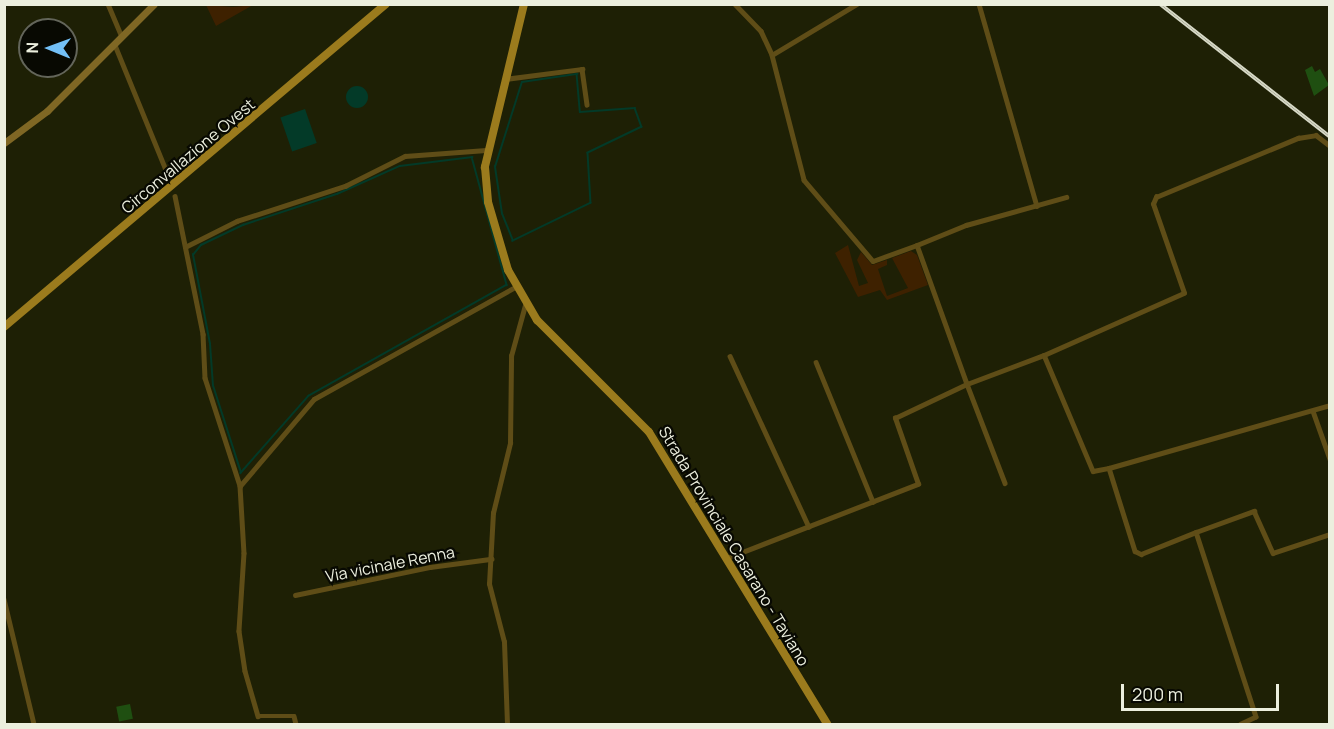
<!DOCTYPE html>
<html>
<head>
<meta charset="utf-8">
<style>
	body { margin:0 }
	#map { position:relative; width:1334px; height:729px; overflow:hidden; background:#1e2005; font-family:Manrope,sans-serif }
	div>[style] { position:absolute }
	.green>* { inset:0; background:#3e2100 }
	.water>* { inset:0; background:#033a28; transform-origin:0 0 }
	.round { border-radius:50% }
	.stream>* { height:1.5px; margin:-0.75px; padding:0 0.75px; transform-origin:0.75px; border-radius:0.75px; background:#033a28 }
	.building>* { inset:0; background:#1f4f11; transform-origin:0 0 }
	.street>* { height:4.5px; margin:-2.25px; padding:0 2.25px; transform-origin:2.25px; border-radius:2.25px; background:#5f4d17 }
	.secondary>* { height:7px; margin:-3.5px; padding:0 3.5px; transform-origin:3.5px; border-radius:3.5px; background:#7f6724 }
	.primary>* { height:8px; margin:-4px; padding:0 4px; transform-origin:4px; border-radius:4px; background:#9b7b1d }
	.rail>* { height:4px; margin-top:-2px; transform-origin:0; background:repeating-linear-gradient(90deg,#080902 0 4.5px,#d7d9c7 0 9px); box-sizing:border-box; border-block:2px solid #d7d9c7 }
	span { translate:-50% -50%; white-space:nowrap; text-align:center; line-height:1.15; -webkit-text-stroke:4.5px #080902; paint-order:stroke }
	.street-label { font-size:16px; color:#ecefde }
	.frame { position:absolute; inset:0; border:6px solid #ecefde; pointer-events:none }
	.north { position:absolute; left:18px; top:18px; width:60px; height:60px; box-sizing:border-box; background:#080902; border:2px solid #63655a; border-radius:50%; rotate:271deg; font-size:16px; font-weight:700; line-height:24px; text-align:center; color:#ecefde }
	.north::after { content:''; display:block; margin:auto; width:21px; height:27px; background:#73c0f6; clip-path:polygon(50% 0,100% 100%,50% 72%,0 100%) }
	.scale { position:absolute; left:1121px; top:684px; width:158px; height:27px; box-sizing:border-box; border:3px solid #ecefde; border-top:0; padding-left:8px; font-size:18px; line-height:21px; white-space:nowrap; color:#ecefde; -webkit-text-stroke:4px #080902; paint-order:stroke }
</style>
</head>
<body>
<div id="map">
	<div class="green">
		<div style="clip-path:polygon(206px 5px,233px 7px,253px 5px,216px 26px)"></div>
		<div style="clip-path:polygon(848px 245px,859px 286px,868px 283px,857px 260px,861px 252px,872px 265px,887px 260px,887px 265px,878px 269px,887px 296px,908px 288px,892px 258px,911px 251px,917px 255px,928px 285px,887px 300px,880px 290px,858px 297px,835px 253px)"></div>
	</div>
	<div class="water">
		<div class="round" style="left:346px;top:86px;width:22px;height:22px"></div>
		<div style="left:305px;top:109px;width:36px;height:26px;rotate:71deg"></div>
	</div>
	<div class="stream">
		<div style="left:577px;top:74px;width:38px;rotate:85deg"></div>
		<div style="left:580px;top:112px;width:55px;rotate:-4.2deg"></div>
		<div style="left:635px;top:108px;width:20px;rotate:70deg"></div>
		<div style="left:642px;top:127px;width:60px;rotate:154.3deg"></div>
		<div style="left:588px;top:153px;width:50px;rotate:86.6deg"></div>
		<div style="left:591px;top:203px;width:87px;rotate:154deg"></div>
		<div style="left:513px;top:241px;width:29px;rotate:-112deg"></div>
		<div style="left:502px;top:214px;width:48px;rotate:-98.5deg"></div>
		<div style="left:495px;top:167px;width:89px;rotate:-72.4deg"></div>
		<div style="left:522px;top:82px;width:56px;rotate:-8.3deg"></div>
		<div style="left:472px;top:157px;width:133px;rotate:74.7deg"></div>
		<div style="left:507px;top:285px;width:227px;rotate:150.7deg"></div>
		<div style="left:309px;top:396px;width:103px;rotate:131.4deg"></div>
		<div style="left:241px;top:473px;width:91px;rotate:-107.8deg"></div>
		<div style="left:213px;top:386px;width:42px;rotate:-94.1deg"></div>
		<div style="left:210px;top:344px;width:91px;rotate:-100.8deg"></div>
		<div style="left:193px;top:255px;width:13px;rotate:-51deg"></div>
		<div style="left:201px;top:245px;width:47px;rotate:-25.5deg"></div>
		<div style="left:243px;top:225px;width:99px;rotate:-18.3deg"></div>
		<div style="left:337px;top:194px;width:69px;rotate:-24deg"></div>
		<div style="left:400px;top:166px;width:73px;rotate:-7.1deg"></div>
	</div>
	<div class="building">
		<div style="clip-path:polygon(1312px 66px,1315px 72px,1320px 69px,1329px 85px,1314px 96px,1305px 70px)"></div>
		<div style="left:130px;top:704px;width:15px;height:14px;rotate:79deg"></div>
	</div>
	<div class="street">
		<div style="left:108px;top:4px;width:34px;rotate:67deg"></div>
		<div style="left:735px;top:4px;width:37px;rotate:46deg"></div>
		<div style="left:761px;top:31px;width:26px;rotate:65deg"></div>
		<div style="left:772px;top:55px;width:129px;rotate:75.6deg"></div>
		<div style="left:804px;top:180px;width:106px;rotate:49.6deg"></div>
		<div style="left:873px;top:261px;width:47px;rotate:-20deg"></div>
		<div style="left:917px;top:245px;width:148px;rotate:70.2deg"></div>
		<div style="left:967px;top:384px;width:82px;rotate:-20.6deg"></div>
		<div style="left:1044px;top:355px;width:126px;rotate:67.1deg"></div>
		<div style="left:1093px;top:471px;width:16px;rotate:-11deg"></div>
		<div style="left:1109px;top:468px;width:87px;rotate:72.6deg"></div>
		<div style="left:1135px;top:551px;width:7px;rotate:27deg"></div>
		<div style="left:1141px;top:554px;width:59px;rotate:-21.8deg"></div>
		<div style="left:1196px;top:532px;width:194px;rotate:72deg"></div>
		<div style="left:1256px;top:717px;width:17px;rotate:155deg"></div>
		<div style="left:979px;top:4px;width:210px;rotate:74deg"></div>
		<div style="left:115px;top:45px;width:140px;rotate:67.8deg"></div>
		<div style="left:772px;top:55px;width:99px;rotate:-31deg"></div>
		<div style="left:505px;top:79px;width:78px;rotate:-7.4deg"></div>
		<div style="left:582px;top:69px;width:36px;rotate:82deg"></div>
		<div style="left:175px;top:196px;width:141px;rotate:78.5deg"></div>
		<div style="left:203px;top:334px;width:44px;rotate:87.4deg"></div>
		<div style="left:205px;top:378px;width:114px;rotate:72deg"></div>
		<div style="left:240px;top:486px;width:67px;rotate:86.6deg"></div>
		<div style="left:244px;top:553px;width:78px;rotate:93.7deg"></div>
		<div style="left:239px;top:631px;width:40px;rotate:81.5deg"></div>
		<div style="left:245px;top:671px;width:47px;rotate:73.9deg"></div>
		<div style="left:258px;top:716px;width:36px"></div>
		<div style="left:294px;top:716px;width:8px;rotate:76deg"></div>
		<div style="left:917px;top:245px;width:53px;rotate:-22.2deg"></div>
		<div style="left:966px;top:225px;width:104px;rotate:-15.6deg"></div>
		<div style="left:185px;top:247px;width:58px;rotate:-26.6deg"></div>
		<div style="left:237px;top:221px;width:114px;rotate:-18deg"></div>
		<div style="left:345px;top:186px;width:67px;rotate:-26.6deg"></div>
		<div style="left:405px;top:156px;width:81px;rotate:-4.2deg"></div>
		<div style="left:1044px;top:355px;width:153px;rotate:-23.9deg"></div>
		<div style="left:1184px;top:293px;width:94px;rotate:-109.2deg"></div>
		<div style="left:1153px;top:204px;width:8px;rotate:-67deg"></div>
		<div style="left:1156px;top:197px;width:154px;rotate:-22.6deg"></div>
		<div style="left:1298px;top:138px;width:18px;rotate:-9deg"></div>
		<div style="left:1316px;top:135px;width:18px;rotate:38deg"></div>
		<div style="left:730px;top:356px;width:188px;rotate:65.2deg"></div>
		<div style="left:816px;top:362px;width:151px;rotate:67.8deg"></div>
		<div style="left:1313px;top:411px;width:51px;rotate:70.5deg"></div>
		<div style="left:1109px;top:468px;width:230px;rotate:-15.9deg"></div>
		<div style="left:240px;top:486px;width:114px;rotate:-49.6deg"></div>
		<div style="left:314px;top:399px;width:230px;rotate:-29.1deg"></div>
		<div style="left:1196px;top:532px;width:62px;rotate:-19.9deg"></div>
		<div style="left:1254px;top:511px;width:46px;rotate:65.7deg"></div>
		<div style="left:1273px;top:553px;width:60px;rotate:-18.4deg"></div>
		<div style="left:727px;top:558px;width:205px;rotate:-21.2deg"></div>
		<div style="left:918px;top:484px;width:70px;rotate:-109.2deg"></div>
		<div style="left:895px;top:418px;width:80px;rotate:-25.3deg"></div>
		<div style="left:967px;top:384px;width:106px;rotate:69deg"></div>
		<div style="left:295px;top:595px;width:138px;rotate:-11.7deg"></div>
		<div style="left:430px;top:567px;width:62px;rotate:-7.5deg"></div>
		<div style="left:4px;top:599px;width:129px;rotate:76.5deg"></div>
		<div style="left:507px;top:724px;width:82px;rotate:-92.1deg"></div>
		<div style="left:504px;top:642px;width:60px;rotate:-104.5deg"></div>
		<div style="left:489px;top:584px;width:71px;rotate:-86.8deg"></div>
		<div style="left:493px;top:513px;width:72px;rotate:-76.3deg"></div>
		<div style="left:510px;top:443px;width:87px;rotate:-89.3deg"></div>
		<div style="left:511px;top:356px;width:53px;rotate:-74.6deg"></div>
	</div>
	<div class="secondary">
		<div style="left:4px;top:143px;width:54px;rotate:-36.7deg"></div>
		<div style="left:47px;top:111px;width:151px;rotate:-45deg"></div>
	</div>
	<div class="primary">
		<div style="left:524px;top:4px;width:168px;rotate:103.5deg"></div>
		<div style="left:485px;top:167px;width:35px;rotate:85deg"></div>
		<div style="left:488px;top:202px;width:71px;rotate:73.6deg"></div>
		<div style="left:508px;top:270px;width:58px;rotate:59.9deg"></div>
		<div style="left:537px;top:320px;width:158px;rotate:45deg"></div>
		<div style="left:649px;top:432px;width:342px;rotate:58.6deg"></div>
		<div style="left:4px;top:327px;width:500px;rotate:-40.22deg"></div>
	</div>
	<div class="rail">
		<div style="left:1160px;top:4px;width:216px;rotate:38deg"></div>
	</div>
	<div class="street-label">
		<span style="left:188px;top:156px;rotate:-40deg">Circonvallazione Ovest</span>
		<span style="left:734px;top:546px;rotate:59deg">Strada Provinciale Casarano - Taviano</span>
		<span style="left:390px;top:564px;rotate:-11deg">Via vicinale Renna</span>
	</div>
	<div class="frame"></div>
	<div class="north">N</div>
	<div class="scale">200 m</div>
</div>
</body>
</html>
